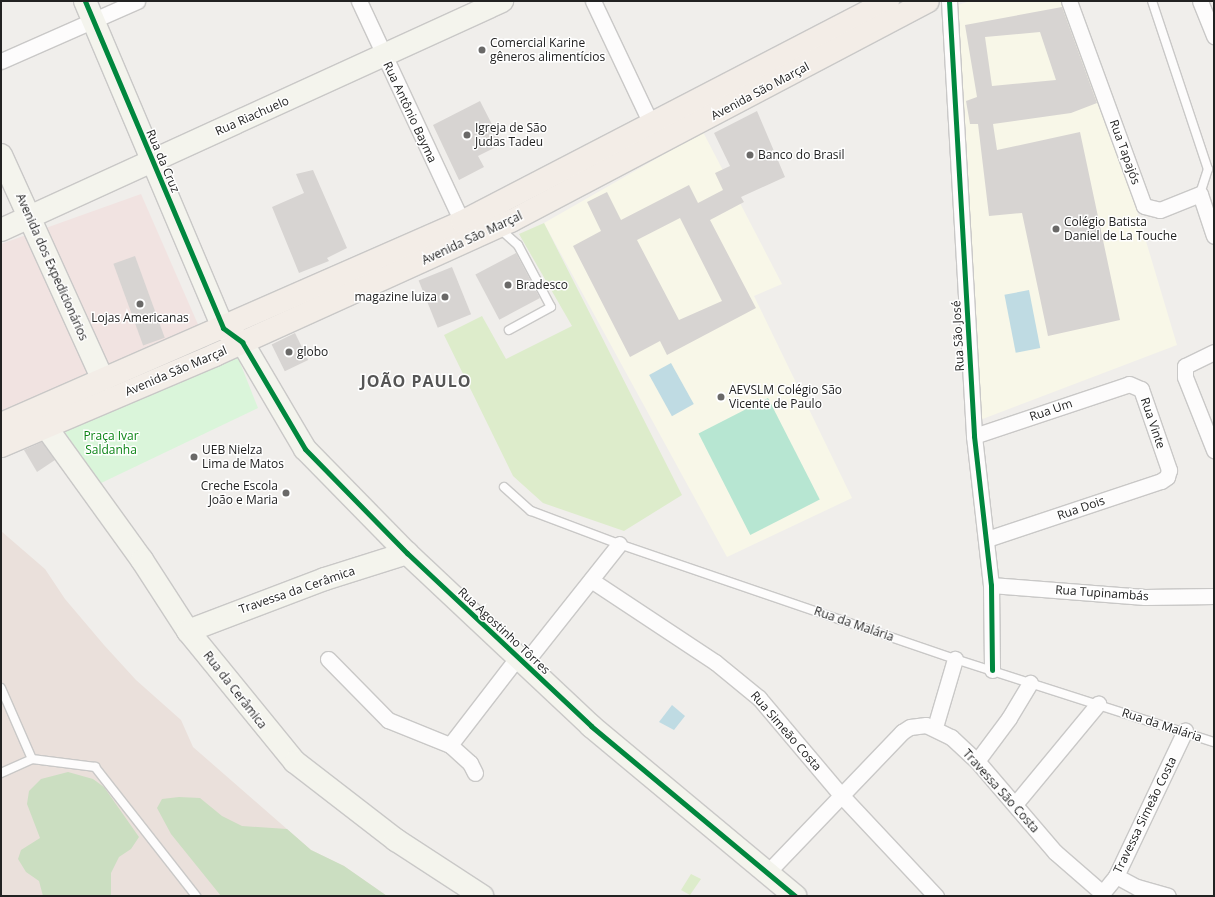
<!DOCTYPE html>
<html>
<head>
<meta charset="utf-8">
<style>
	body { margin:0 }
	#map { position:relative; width:1215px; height:897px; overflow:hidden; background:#f0eeeb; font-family:"Open Sans",sans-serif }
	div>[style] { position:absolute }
	.commercial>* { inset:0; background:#f1e3e1 }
	.education>* { inset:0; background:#f8f7e8 }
	.military>* { inset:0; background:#eae0db }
	.grass>* { inset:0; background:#ddeccb }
	.forest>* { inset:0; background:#cbdec1 }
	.park>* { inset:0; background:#daf5da }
	.pitch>* { inset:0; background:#b7e6d2; transform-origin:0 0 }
	.water>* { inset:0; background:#bfdbe3; transform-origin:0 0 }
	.building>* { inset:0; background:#d7d4d2; transform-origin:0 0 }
	.roads { filter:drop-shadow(1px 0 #c9c8c7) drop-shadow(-1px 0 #c9c8c7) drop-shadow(0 1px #c9c8c7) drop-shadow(0 -1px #c9c8c7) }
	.lane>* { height:8px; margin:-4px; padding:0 4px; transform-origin:4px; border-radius:4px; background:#fdfcfc }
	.street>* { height:15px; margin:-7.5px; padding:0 7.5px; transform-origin:7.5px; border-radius:7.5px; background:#fdfcfc }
	.secondary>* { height:22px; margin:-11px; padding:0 11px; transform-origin:11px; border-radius:11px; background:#f4f4ed }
	.primary>* { height:22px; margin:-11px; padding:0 11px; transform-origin:11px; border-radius:11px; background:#f3ede7 }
	.cycleway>* { height:5px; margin:-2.5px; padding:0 2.5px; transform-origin:2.5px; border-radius:2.5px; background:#00873e }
	.dots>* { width:11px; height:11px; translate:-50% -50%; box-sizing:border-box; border:2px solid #fff; border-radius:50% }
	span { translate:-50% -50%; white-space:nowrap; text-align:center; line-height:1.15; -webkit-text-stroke:3px #fff; paint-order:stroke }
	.poi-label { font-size:12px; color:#222 }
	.left { translate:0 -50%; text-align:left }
	.right { translate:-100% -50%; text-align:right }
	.street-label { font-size:12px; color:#222 }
	.park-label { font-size:12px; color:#0c8416 }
	.district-label { font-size:16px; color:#555; font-weight:700; letter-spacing:1px }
	.frame { position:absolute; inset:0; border:2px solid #222; pointer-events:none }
</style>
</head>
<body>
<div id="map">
	<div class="commercial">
		<div style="clip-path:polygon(141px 194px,200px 329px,1px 415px,1px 244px)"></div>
	</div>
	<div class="education">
		<div style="clip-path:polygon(970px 1px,1064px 1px,1108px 114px,1177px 345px,980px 420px,958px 5px)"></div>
		<div style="clip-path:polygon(703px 132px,782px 284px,754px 296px,852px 498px,727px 557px,544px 223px)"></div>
	</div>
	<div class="military">
		<div style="clip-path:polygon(1px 531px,45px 569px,65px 599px,104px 645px,136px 680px,181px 720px,193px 747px,311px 850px,344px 866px,387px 896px,1px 896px)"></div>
	</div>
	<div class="grass">
		<div style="clip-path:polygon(544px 223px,682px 495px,624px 531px,543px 503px,513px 476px,444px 335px,482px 316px,506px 359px,572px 326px,519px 234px)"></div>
		<div style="clip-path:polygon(691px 874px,701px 879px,690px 895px,681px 890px)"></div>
	</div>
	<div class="forest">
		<div style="clip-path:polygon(68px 772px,93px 779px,104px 787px,139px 837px,131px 849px,119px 857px,111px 873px,111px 896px,43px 896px,39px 881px,26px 872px,18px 859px,21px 850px,40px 838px,27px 804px,29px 791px,41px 779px)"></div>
		<div style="clip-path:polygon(179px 797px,200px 798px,222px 816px,242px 826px,287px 829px,311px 850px,344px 866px,387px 896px,221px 896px,171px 834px,157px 808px,162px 799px)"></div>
	</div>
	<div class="park">
		<div style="clip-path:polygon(237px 355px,258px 408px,99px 484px,63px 429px)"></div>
	</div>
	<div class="pitch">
		<div style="left:768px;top:398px;width:114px;height:78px;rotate:63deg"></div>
	</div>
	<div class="water">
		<div style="left:1029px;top:290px;width:59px;height:25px;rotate:79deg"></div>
		<div style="left:671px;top:363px;width:47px;height:25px;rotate:61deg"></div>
		<div style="clip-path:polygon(672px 705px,685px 716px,674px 730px,659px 722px)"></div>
	</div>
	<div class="building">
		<div style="clip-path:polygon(evenodd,1062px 7px,1097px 103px,1071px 113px,993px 124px,997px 150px,1080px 132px,1120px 320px,1048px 336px,1022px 213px,989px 216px,978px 124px,970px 124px,966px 101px,977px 97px,965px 25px,1062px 7px,1040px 32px,1056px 80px,992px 86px,985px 37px,1040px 32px)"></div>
		<div style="clip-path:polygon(480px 101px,502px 144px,478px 156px,484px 167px,459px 180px,433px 125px)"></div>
		<div style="clip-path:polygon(evenodd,757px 111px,785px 177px,741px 197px,744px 202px,710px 220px,756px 308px,667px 355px,660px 341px,630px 357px,573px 246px,601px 231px,587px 202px,607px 192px,621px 220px,689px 185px,698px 203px,723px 190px,715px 173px,730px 166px,714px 133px,757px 111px,680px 218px,722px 301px,679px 320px,637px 240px,680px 218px)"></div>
		<div style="clip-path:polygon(313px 170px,347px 248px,327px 258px,329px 261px,299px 273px,272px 207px,304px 193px,296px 174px)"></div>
		<div style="left:516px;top:253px;width:51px;height:46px;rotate:62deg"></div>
		<div style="left:135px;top:256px;width:87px;height:23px;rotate:70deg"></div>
		<div style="left:452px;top:267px;width:51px;height:36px;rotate:68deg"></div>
		<div style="left:295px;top:333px;width:30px;height:26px;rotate:64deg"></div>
		<div style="clip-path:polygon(42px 442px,55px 460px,37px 472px,24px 450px)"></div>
	</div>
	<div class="roads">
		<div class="lane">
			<div style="left:1152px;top:1px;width:177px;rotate:71.6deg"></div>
			<div style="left:1208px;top:169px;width:26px;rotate:108deg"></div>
			<div style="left:500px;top:229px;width:24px;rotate:42deg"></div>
			<div style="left:518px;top:245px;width:70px;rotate:62deg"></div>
			<div style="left:551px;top:307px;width:48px;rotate:151.3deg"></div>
			<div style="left:504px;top:487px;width:36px;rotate:42deg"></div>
			<div style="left:531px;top:511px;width:94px;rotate:20.6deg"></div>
			<div style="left:619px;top:544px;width:355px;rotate:18.9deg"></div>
			<div style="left:955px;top:659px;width:272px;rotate:17.8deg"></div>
			<div style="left:1px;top:688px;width:77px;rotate:66.4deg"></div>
			<div style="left:1px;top:773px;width:34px;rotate:-24deg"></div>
			<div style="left:32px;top:759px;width:64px;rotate:7.2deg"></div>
			<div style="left:95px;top:767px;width:164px;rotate:51.9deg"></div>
		</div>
		<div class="street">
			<div style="left:359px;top:1px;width:244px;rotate:65deg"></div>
			<div style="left:593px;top:1px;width:138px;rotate:64.7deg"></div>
			<div style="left:949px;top:1px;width:436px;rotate:86.7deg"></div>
			<div style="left:974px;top:436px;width:150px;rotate:83.5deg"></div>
			<div style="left:991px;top:585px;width:85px;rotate:89.3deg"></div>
			<div style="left:1069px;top:1px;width:218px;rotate:69.9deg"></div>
			<div style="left:1144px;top:206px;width:16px;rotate:14deg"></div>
			<div style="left:1160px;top:210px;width:43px;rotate:-21.8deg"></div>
			<div style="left:1200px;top:194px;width:44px;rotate:71.6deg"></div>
			<div style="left:1200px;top:1px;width:38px;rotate:68deg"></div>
			<div style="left:1px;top:61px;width:149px;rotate:-23.8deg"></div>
			<div style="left:1214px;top:352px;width:32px;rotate:154deg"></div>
			<div style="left:1185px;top:366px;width:11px;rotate:90deg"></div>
			<div style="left:1185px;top:377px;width:79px;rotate:68.3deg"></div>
			<div style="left:974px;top:436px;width:163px;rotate:-18.5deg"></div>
			<div style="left:1129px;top:384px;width:13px;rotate:23deg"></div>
			<div style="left:1141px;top:389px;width:86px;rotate:70.9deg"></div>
			<div style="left:1169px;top:470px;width:7px;rotate:106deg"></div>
			<div style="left:1167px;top:477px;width:7px;rotate:146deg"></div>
			<div style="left:1161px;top:481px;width:183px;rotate:161.6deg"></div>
			<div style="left:591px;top:580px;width:149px;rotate:33.5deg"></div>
			<div style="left:715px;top:662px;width:57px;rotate:39.3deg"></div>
			<div style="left:759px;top:698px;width:127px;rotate:49.8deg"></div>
			<div style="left:841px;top:795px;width:139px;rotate:46.8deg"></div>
			<div style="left:991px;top:585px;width:154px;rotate:4.5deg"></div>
			<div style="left:1145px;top:597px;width:69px;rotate:-0.8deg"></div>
			<div style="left:328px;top:659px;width:86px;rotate:45.5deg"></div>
			<div style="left:388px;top:720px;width:67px;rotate:22deg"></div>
			<div style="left:450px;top:745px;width:27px;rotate:42deg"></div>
			<div style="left:470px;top:763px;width:11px;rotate:63deg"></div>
			<div style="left:524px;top:664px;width:153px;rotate:-51.6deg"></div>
			<div style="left:935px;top:727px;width:71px;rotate:-73.6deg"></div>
			<div style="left:450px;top:745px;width:110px;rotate:-52.4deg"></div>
			<div style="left:977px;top:761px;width:54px;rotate:-53.3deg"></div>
			<div style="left:1009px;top:718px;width:41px;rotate:-59deg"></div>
			<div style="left:1016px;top:803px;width:129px;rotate:-50.4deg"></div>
			<div style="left:766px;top:874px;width:197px;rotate:-46.2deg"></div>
			<div style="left:902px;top:732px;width:9px;rotate:-32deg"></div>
			<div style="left:910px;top:727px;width:16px;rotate:-7deg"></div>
			<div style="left:926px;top:725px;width:28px;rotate:26deg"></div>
			<div style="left:951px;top:737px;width:35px;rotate:43deg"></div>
			<div style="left:977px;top:761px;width:120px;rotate:49.4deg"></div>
			<div style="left:1055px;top:852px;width:61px;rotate:41deg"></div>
			<div style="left:1116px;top:876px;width:24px;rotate:28deg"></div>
			<div style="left:1137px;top:887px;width:32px;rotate:16deg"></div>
			<div style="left:1100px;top:896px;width:26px;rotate:-51deg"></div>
			<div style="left:1116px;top:876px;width:161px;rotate:-64.6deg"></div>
		</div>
		<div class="secondary">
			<div style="left:85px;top:1px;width:355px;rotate:67.1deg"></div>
			<div style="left:223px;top:328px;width:24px;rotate:36deg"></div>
			<div style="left:242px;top:342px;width:124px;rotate:59.5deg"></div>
			<div style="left:305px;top:449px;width:146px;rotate:45.6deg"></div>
			<div style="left:407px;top:553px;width:253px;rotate:43.2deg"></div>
			<div style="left:591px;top:726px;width:266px;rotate:39.8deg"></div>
			<div style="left:1px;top:155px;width:247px;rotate:65.6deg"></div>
			<div style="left:1px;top:230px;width:551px;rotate:-24.56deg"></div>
			<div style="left:46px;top:427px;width:164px;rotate:54.2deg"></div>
			<div style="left:142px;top:560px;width:85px;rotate:57.1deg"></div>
			<div style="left:188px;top:631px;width:169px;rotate:50.8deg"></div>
			<div style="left:295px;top:762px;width:128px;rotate:37.7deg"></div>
			<div style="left:396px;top:840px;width:103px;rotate:33.1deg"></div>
			<div style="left:188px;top:631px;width:147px;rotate:-20.8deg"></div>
			<div style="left:325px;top:579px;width:86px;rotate:-17.6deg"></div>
		</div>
		<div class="primary">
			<div style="left:1px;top:424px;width:503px;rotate:-23.66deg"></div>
			<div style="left:462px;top:222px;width:480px;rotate:-27.4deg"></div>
			<div style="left:1px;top:446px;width:233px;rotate:-23deg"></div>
			<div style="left:215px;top:355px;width:325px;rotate:-24.4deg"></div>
			<div style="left:511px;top:221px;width:471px;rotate:-27.8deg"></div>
		</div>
	</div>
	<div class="cycleway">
		<div style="left:85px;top:1px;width:355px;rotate:67.1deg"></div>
		<div style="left:223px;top:328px;width:24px;rotate:36deg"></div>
		<div style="left:242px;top:342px;width:124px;rotate:59.5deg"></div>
		<div style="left:305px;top:449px;width:146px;rotate:45.6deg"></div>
		<div style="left:407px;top:553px;width:253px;rotate:43.2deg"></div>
		<div style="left:591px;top:726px;width:266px;rotate:39.8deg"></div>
		<div style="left:949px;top:1px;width:436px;rotate:86.7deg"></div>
		<div style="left:974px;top:436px;width:150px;rotate:83.5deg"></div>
		<div style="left:991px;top:585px;width:85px;rotate:89.3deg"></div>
	</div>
	<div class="dots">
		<div style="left:482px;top:50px;background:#6a6968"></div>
		<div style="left:467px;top:135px;background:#6a6968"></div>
		<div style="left:750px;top:155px;background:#6a6968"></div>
		<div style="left:1056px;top:229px;background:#6a6968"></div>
		<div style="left:508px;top:285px;background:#6a6968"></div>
		<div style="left:445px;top:297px;background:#6a6968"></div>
		<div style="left:140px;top:304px;background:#6a6968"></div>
		<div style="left:289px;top:352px;background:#6a6968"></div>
		<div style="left:721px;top:397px;background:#6a6968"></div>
		<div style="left:194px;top:457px;background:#6a6968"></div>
		<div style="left:286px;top:493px;background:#6a6968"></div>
	</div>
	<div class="poi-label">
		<span class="left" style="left:490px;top:50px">Comercial Karine<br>gêneros alimentícios</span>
		<span class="left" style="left:475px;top:135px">Igreja de São<br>Judas Tadeu</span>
		<span class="left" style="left:758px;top:155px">Banco do Brasil</span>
		<span class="left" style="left:1064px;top:229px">Colégio Batista<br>Daniel de La Touche</span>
		<span class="left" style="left:516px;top:285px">Bradesco</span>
		<span class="right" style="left:437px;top:297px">magazine luiza</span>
		<span style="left:140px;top:318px">Lojas Americanas</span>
		<span class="left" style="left:297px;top:352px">globo</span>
		<span class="left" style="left:729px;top:397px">AEVSLM Colégio São<br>Vicente de Paulo</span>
		<span class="left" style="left:202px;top:457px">UEB Nielza<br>Lima de Matos</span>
		<span class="right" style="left:278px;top:493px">Creche Escola<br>João e Maria</span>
	</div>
	<div class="street-label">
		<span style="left:760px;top:91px;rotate:-28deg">Avenida São Marçal</span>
		<span style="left:410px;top:112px;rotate:65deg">Rua Antônio Bayma</span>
		<span style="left:252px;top:116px;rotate:-24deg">Rua Riachuelo</span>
		<span style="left:1125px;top:152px;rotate:70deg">Rua Tapajós</span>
		<span style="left:163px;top:161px;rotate:67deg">Rua da Cruz</span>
		<span style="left:472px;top:238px;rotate:-25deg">Avenida São Marçal</span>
		<span style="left:52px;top:267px;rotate:66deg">Avenida dos Expedicionários</span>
		<span style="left:958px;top:336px;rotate:-93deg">Rua São José</span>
		<span style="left:176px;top:371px;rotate:-23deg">Avenida São Marçal</span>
		<span style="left:1051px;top:410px;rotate:-19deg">Rua Um</span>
		<span style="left:1153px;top:423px;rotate:71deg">Rua Vinte</span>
		<span style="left:1081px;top:508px;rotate:-19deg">Rua Dois</span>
		<span style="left:297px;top:590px;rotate:-19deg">Travessa da Cerâmica</span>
		<span style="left:1102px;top:593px;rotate:4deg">Rua Tupinambás</span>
		<span style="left:854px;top:624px;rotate:19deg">Rua da Malária</span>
		<span style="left:504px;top:631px;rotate:43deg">Rua Agostinho Tôrres</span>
		<span style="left:235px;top:690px;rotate:52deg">Rua da Cerâmica</span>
		<span style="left:1162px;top:725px;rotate:18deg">Rua da Malária</span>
		<span style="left:786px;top:731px;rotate:49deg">Rua Simeão Costa</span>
		<span style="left:1001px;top:791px;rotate:48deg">Travessa São Costa</span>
		<span style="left:1145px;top:815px;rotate:-64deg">Travessa Simeão Costa</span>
	</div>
	<div class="park-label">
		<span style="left:111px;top:443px">Praça Ivar<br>Saldanha</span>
	</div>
	<div class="district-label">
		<span style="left:416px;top:381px">JOÃO PAULO</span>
	</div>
	<div class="frame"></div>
</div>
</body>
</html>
